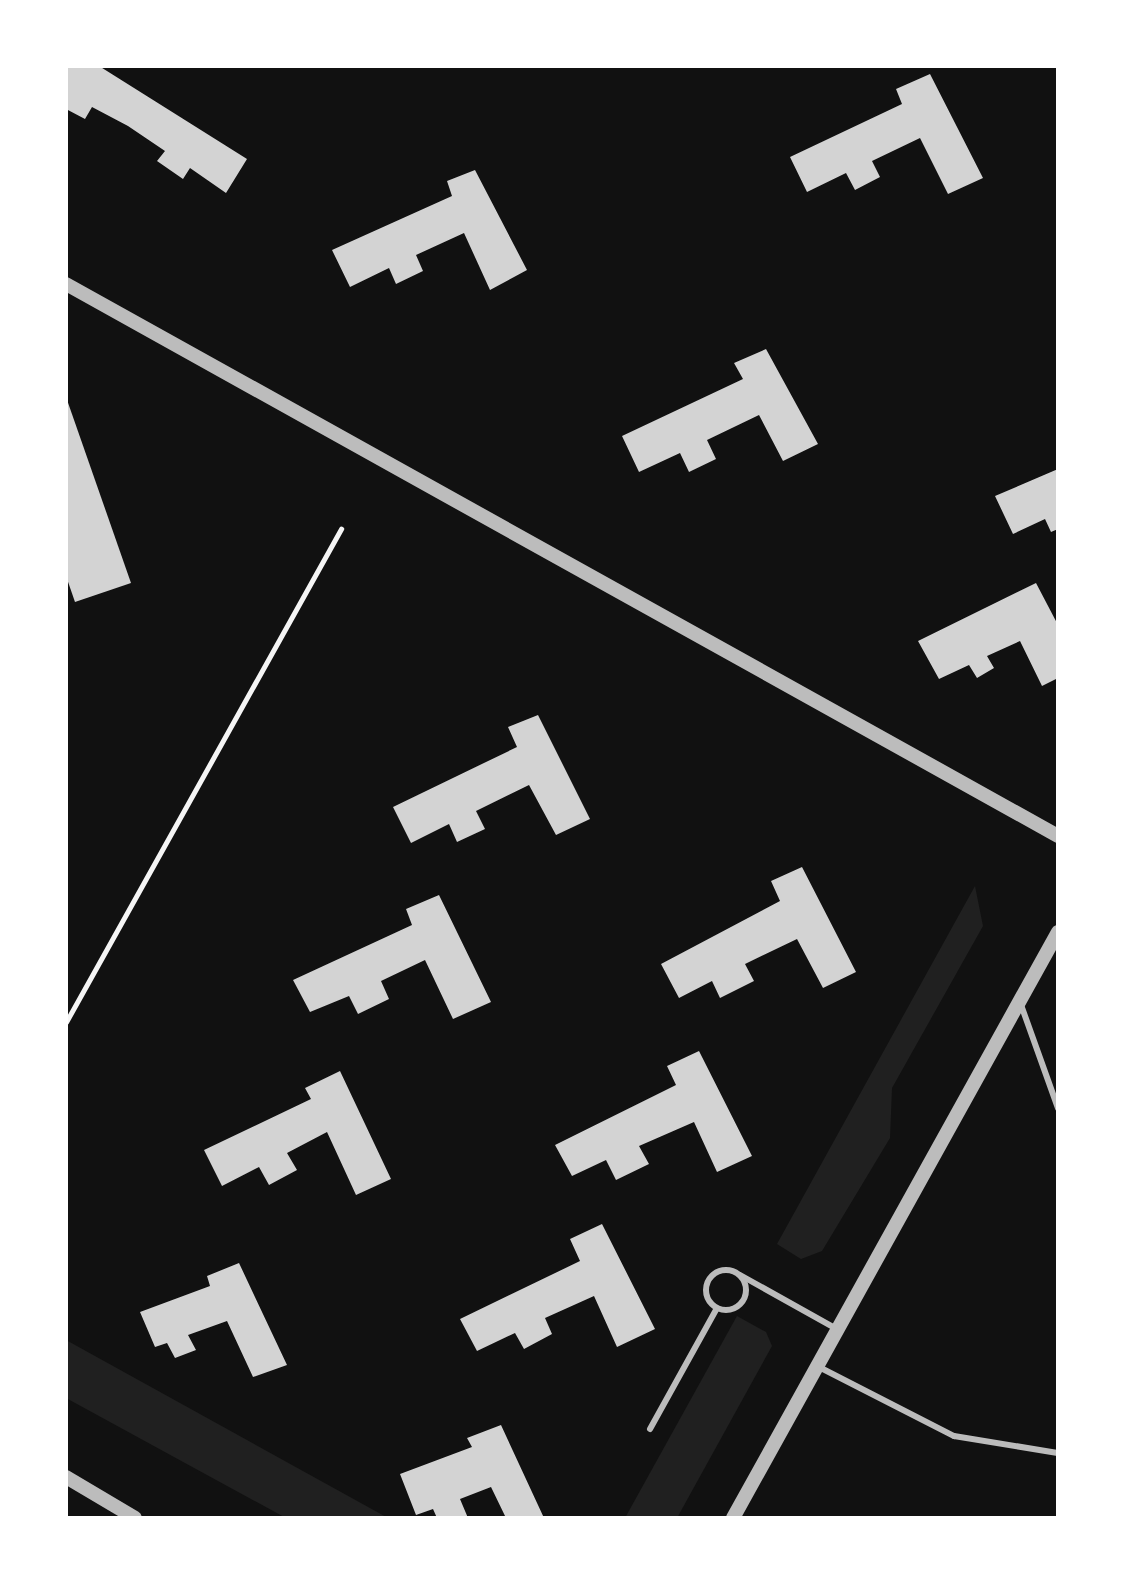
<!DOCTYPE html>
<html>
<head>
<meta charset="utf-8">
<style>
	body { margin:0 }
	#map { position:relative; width:1124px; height:1584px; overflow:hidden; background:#111; font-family:"Sofia Sans Condensed",sans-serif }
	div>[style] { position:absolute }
	.green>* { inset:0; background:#202020 }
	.building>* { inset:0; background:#d3d3d3 }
	.path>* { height:5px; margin:-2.5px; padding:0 2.5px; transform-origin:2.5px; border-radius:2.5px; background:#f5f5f5 }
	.service>* { height:6px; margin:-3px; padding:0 3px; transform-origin:3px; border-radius:3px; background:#bcbcbc }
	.service>.ring { margin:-3px; padding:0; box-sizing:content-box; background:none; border:6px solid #bcbcbc; border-radius:50% }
	.tertiary>* { height:14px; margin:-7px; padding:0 7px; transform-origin:7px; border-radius:7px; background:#bcbcbc }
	span { translate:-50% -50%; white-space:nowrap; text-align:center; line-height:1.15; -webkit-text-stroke:8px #fff; paint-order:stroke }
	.frame { position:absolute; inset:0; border:68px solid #fff; pointer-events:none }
</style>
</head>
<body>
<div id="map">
	<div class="green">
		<div style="clip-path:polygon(975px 886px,983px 926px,892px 1088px,890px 1138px,822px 1251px,801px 1259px,777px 1244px)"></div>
		<div style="clip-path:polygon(737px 1316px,766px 1332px,772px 1346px,677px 1518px,625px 1518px)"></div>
		<div style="clip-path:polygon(66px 1340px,388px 1518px,286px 1518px,66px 1398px)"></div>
	</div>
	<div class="building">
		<div style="clip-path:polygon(66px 66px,99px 66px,247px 159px,226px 193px,190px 168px,183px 179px,157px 161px,165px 151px,128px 126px,92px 107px,85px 119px,66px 109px)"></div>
		<div style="clip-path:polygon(930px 74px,983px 178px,948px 194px,920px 138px,872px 161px,880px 177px,855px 190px,846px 173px,807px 192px,790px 157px,902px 104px,896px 89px)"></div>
		<div style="clip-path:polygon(475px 170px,527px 270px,490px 290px,464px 233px,416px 255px,423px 271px,396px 284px,389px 268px,350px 287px,332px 250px,452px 196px,447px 181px)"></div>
		<div style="clip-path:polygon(766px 349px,818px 444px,783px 461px,759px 415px,707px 440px,716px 459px,689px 472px,680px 453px,639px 472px,622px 436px,743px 379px,734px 363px)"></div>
		<div style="clip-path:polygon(66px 397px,131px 583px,75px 602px,66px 576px)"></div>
		<div style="clip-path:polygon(1058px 469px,1058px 529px,1051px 532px,1045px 519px,1013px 534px,995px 496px)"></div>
		<div style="clip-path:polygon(1036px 583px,1058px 625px,1058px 678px,1042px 686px,1020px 641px,987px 656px,994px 668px,977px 678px,969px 665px,939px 679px,918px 641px)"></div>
		<div style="clip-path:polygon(538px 715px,590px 819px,556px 835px,529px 785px,476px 811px,485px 829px,457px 842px,449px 824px,411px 843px,393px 807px,517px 747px,508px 727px)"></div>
		<div style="clip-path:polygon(802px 867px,856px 972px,823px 988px,797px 939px,745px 964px,754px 981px,720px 998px,712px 981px,679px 998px,661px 964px,780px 901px,771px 881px)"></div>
		<div style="clip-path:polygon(439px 895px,491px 1002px,453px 1019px,425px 960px,381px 981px,389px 999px,358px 1014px,349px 996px,310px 1012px,293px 980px,412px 925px,406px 909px)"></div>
		<div style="clip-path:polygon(699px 1051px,752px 1156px,717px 1172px,694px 1122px,639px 1146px,649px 1164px,616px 1180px,606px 1160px,572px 1176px,555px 1145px,676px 1085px,667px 1066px)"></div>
		<div style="clip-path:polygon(340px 1071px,391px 1179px,356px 1195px,327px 1132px,287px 1153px,297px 1170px,269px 1185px,259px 1167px,222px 1186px,204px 1150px,311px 1099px,305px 1088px)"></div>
		<div style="clip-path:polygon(602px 1224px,655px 1329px,617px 1347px,594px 1296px,545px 1318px,552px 1334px,524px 1349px,515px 1333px,477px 1351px,460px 1319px,580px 1261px,570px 1239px)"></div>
		<div style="clip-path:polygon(239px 1263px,287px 1365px,253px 1377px,227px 1321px,188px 1335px,196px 1350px,175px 1358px,167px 1343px,155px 1347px,140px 1312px,210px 1286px,207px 1276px)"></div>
		<div style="clip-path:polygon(501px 1425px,544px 1518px,506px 1518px,491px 1487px,460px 1499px,468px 1518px,437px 1518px,433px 1509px,416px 1515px,400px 1474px,472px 1447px,467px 1438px)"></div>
	</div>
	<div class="path">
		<div style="left:66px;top:1022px;width:565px;rotate:-60.85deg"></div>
	</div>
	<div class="service">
		<div style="left:1020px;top:1002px;width:113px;rotate:70.3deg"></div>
		<div class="ring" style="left:706px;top:1270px;width:34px;height:34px"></div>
		<div style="left:740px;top:1275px;width:109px;rotate:29.2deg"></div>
		<div style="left:817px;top:1366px;width:154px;rotate:27.1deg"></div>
		<div style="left:954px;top:1436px;width:105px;rotate:9.3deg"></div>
		<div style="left:650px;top:1429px;width:138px;rotate:-61deg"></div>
	</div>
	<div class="tertiary">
		<div style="left:66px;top:284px;width:1135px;rotate:29.09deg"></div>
		<div style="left:66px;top:1477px;width:80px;rotate:30.7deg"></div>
		<div style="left:733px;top:1518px;width:670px;rotate:-60.99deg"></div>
	</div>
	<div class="frame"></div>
</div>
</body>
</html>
